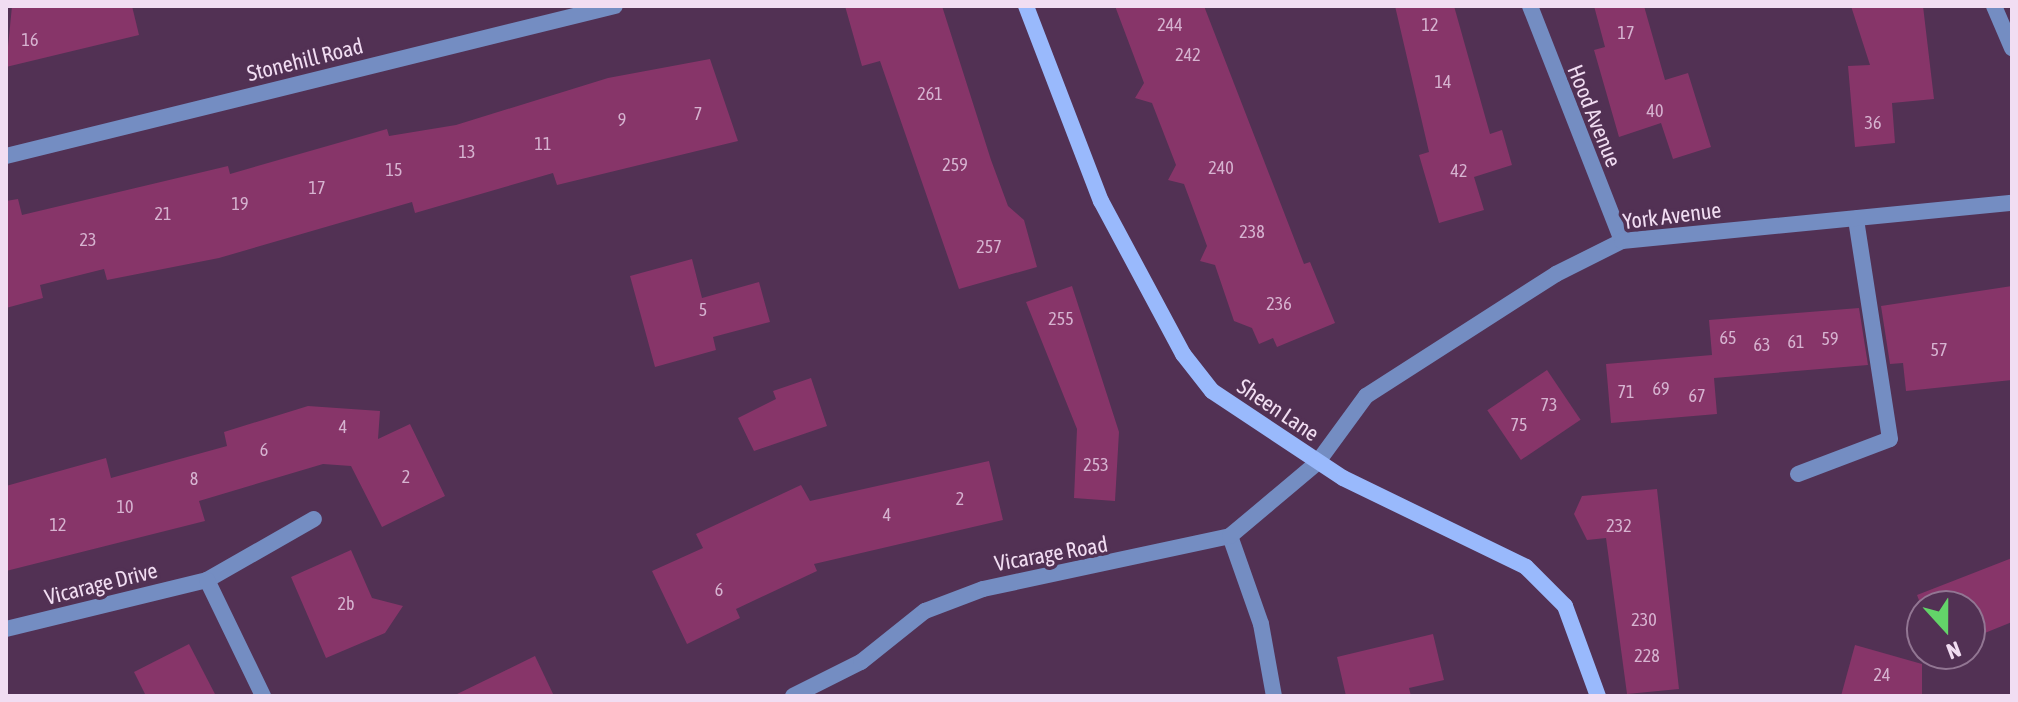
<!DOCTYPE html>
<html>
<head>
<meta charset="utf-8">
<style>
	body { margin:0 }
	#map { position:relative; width:2018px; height:702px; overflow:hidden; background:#523154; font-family:"Asap Condensed",sans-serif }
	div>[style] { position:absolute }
	.building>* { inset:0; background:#873569; transform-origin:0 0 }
	.service>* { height:16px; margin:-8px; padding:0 8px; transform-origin:8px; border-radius:8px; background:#748dc2 }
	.minor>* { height:16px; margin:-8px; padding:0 8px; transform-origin:8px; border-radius:8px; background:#748dc2 }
	.secondary>* { height:16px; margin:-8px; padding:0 8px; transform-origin:8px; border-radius:8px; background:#99b9fc }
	span { translate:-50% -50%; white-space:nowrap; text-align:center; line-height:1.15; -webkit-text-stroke:7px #523154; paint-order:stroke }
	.number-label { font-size:18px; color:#d6b3d0 }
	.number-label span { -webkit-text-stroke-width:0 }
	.street-label { font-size:22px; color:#f1ddf2 }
	.frame { position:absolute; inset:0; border:8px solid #f1ddf2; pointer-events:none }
	.north { position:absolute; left:1906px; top:590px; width:80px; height:80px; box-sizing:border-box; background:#523154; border:2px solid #927693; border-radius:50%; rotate:159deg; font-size:22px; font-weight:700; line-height:32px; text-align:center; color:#f1ddf2 }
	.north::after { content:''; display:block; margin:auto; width:28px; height:36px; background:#63d469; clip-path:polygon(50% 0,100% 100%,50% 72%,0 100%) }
</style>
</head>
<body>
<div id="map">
	<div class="building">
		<div style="clip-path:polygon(12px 6px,132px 6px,139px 35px,6px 67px)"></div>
		<div style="clip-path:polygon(845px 6px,942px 6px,991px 160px,1008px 206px,1024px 220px,1037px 267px,959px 289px,880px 61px,862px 66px)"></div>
		<div style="clip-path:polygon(1115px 6px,1204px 6px,1304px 264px,1310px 262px,1335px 323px,1277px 347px,1273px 338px,1259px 344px,1252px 328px,1234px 321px,1215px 265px,1200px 261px,1207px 246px,1184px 184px,1168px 180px,1176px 165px,1152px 103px,1135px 98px,1144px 83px)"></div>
		<div style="clip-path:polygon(1395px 6px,1454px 6px,1490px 134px,1502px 130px,1512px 165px,1474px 177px,1484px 210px,1439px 223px,1419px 155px,1429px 152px)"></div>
		<div style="clip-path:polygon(1594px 6px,1644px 6px,1665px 80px,1688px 73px,1711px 147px,1673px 159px,1661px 123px,1619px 137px,1594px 50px,1605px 47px)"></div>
		<div style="clip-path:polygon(1851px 6px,1923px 6px,1934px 99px,1892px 103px,1895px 143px,1855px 147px,1848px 66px,1870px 65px)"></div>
		<div style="clip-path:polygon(710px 59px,738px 141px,557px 185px,553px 173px,415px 213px,412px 202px,219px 258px,107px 280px,104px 269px,40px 285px,43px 298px,6px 308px,6px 201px,18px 199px,22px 215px,228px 166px,230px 174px,387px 129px,389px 136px,456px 125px,608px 78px)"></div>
		<div style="clip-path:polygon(692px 259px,702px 298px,759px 282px,770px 322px,713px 337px,716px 350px,655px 367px,630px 276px)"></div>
		<div style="clip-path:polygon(1072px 286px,1119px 432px,1115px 501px,1074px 498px,1077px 429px,1026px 302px)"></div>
		<div style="clip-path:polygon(2012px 286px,2012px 380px,1906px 391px,1903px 363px,1890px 364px,1881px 306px)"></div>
		<div style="clip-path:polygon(1859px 308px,1868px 365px,1714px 378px,1717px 414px,1611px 423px,1606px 364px,1712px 355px,1709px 320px)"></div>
		<div style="left:1547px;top:370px;width:60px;height:72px;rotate:56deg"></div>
		<div style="clip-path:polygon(811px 378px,827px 426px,754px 451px,738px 418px,776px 399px,773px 391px)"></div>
		<div style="clip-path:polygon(308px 406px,380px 411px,378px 439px,410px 424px,445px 496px,382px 527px,351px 466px,323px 464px,199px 501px,205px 521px,6px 571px,6px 486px,106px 458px,111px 478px,227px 446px,224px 432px)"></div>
		<div style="clip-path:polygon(989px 461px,1003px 520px,814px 564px,817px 571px,736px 609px,740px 618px,687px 644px,652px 571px,703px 548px,696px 534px,801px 485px,810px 501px)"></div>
		<div style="clip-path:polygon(1657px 489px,1679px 689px,1627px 694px,1606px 538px,1587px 540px,1574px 514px,1582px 496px)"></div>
		<div style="clip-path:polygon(351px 550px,372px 598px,403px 606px,385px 633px,326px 658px,291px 577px)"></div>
		<div style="clip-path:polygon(2012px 558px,2012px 622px,1970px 639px,1970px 606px,1922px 608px,1917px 595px)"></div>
		<div style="clip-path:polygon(1433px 634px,1444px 680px,1409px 688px,1411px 696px,1346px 696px,1337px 657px)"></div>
		<div style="clip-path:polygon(189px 644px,216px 696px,146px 696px,134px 672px)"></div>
		<div style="clip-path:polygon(1855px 645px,1922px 664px,1922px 696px,1841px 696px)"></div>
		<div style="clip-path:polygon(535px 656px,554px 696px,453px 696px)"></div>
	</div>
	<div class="service">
		<div style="left:1798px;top:474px;width:98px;rotate:-20.8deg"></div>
		<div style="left:1890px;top:439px;width:223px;rotate:-98.8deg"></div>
	</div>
	<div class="minor">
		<div style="left:1530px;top:6px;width:252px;rotate:68.6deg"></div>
		<div style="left:1994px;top:6px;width:46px;rotate:66.8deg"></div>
		<div style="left:6px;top:156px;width:627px;rotate:-13.84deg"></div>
		<div style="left:1230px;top:536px;width:93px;rotate:70.6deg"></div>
		<div style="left:1261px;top:624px;width:73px;rotate:79.8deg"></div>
		<div style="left:207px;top:580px;width:123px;rotate:-29.7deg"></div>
		<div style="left:6px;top:629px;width:207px;rotate:-13.7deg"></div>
		<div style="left:207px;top:580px;width:129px;rotate:64.2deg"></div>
		<div style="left:793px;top:696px;width:76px;rotate:-26.6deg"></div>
		<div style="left:861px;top:662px;width:82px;rotate:-38.6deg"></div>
		<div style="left:925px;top:611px;width:62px;rotate:-20.8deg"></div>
		<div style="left:983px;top:589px;width:253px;rotate:-12.1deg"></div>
		<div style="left:1230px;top:536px;width:114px;rotate:-40deg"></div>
		<div style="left:1317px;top:463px;width:83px;rotate:-53.8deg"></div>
		<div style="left:1366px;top:396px;width:226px;rotate:-32.7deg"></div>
		<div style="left:1556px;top:274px;width:74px;rotate:-26.6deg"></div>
		<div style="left:1622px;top:241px;width:392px;rotate:-5.6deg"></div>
	</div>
	<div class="secondary">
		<div style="left:1026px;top:6px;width:209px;rotate:69deg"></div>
		<div style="left:1101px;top:201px;width:174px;rotate:61.8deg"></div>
		<div style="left:1183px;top:354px;width:47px;rotate:51.9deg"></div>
		<div style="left:1212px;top:391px;width:157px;rotate:33.6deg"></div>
		<div style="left:1343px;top:478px;width:203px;rotate:25.9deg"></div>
		<div style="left:1526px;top:567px;width:55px;rotate:45deg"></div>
		<div style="left:1565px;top:606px;width:96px;rotate:69.9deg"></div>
	</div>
	<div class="number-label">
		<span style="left:1170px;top:25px">244</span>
		<span style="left:1430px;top:25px">12</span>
		<span style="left:1626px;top:33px">17</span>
		<span style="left:30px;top:40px">16</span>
		<span style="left:1188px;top:55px">242</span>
		<span style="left:1443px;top:82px">14</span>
		<span style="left:930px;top:94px">261</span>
		<span style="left:1655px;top:111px">40</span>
		<span style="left:698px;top:114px">7</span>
		<span style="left:622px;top:120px">9</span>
		<span style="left:1873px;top:123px">36</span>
		<span style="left:543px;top:144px">11</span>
		<span style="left:467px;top:152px">13</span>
		<span style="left:955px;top:165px">259</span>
		<span style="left:1221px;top:168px">240</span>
		<span style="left:394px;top:170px">15</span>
		<span style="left:1459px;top:171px">42</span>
		<span style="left:317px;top:188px">17</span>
		<span style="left:240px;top:204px">19</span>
		<span style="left:163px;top:214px">21</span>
		<span style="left:1252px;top:232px">238</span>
		<span style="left:88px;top:240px">23</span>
		<span style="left:989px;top:247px">257</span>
		<span style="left:1279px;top:304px">236</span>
		<span style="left:703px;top:310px">5</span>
		<span style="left:1061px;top:319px">255</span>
		<span style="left:1728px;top:338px">65</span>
		<span style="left:1830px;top:339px">59</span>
		<span style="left:1796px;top:342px">61</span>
		<span style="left:1762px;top:345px">63</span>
		<span style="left:1939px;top:350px">57</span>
		<span style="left:1661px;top:389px">69</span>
		<span style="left:1626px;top:392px">71</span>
		<span style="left:1697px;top:396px">67</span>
		<span style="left:1549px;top:405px">73</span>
		<span style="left:1519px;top:425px">75</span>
		<span style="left:343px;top:427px">4</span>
		<span style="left:264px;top:450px">6</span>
		<span style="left:1096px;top:465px">253</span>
		<span style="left:406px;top:477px">2</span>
		<span style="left:194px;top:479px">8</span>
		<span style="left:960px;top:499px">2</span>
		<span style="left:125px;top:507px">10</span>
		<span style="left:887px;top:515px">4</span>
		<span style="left:58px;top:525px">12</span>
		<span style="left:1619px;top:526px">232</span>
		<span style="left:719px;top:590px">6</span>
		<span style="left:346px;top:604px">2b</span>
		<span style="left:1644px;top:620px">230</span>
		<span style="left:1647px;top:656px">228</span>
		<span style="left:1882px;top:675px">24</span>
	</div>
	<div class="street-label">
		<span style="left:305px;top:60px;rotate:-14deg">Stonehill Road</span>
		<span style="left:1594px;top:116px;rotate:68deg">Hood Avenue</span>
		<span style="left:1672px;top:216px;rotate:-7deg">York Avenue</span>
		<span style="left:1278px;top:410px;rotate:34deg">Sheen Lane</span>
		<span style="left:1051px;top:554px;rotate:-10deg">Vicarage Road</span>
		<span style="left:101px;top:584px;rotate:-14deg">Vicarage Drive</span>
	</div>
	<div class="frame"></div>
	<div class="north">N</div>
</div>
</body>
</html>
